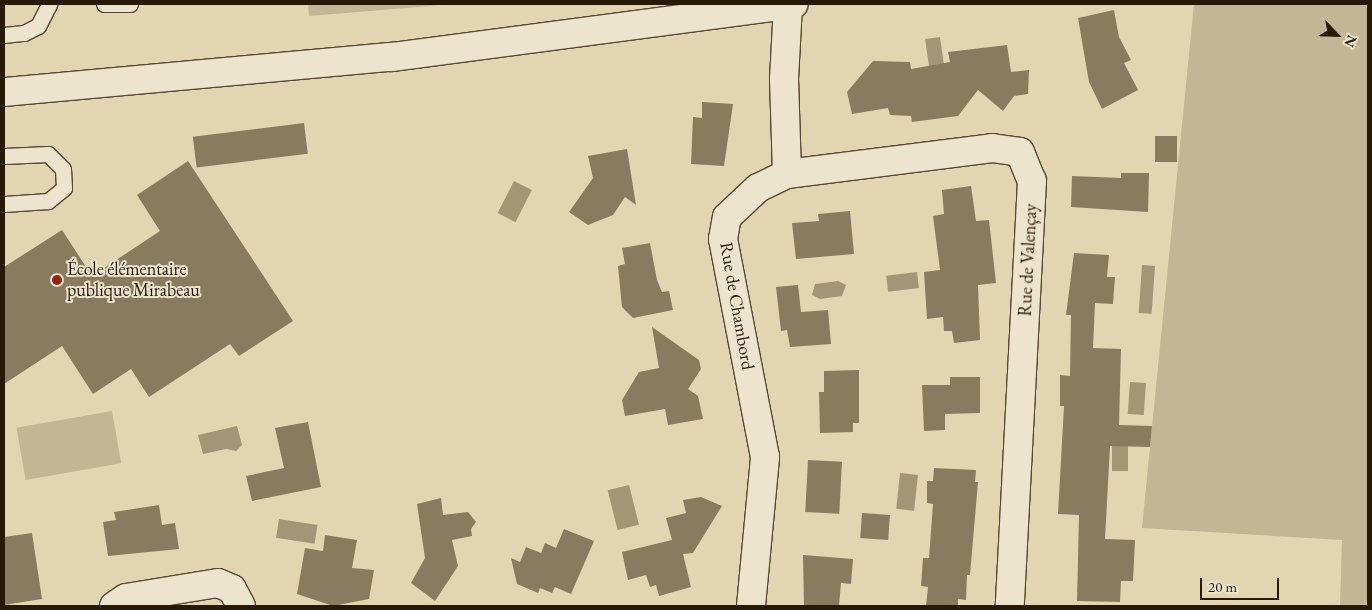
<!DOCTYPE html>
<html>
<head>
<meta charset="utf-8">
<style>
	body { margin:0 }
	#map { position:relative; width:1372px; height:610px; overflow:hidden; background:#e3d5b2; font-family:"EB Garamond",serif }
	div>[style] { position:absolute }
	.green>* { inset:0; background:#c3b595; transform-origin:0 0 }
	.water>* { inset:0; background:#a39578; transform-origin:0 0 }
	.building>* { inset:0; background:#897b60; transform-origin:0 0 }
	.roads { filter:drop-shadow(1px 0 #574832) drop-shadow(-1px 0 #574832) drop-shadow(0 1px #574832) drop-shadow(0 -1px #574832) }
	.lane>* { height:15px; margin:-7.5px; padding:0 7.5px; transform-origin:7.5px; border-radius:7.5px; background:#ede4cd }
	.street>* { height:28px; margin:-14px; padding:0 14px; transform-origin:14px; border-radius:14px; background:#ede4cd }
	.secondary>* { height:28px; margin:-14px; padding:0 14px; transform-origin:14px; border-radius:14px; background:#ede4cd }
	.dots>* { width:14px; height:14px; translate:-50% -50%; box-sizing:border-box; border:2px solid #ede4cd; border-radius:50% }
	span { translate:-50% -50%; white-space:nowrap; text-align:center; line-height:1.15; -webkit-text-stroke:4px #ede4cd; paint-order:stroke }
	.street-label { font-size:18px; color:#281907 }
	.poi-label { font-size:18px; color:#281907 }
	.left { translate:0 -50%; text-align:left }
	.frame { position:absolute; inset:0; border:5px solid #281907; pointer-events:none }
	.north { position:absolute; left:1312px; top:10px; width:50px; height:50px; -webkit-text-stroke:4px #ede4cd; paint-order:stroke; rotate:114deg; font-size:14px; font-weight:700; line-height:20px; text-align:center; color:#281907 }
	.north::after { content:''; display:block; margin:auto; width:18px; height:22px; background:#281907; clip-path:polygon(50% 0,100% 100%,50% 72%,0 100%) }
	.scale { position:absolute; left:1200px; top:578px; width:79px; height:22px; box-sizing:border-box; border:2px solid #281907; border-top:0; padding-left:6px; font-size:15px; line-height:18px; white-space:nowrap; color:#281907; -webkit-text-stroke:4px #ede4cd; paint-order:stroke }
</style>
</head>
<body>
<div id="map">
	<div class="green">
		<div style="clip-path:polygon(308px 4px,454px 4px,309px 16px)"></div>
		<div style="clip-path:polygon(1194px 4px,1368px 4px,1368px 606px,1340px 606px,1342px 540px,1142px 528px)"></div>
		<div style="left:112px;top:411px;width:53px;height:97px;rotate:80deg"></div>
	</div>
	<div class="water">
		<div style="left:940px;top:37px;width:35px;height:15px;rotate:82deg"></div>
		<div style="left:514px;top:181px;width:20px;height:36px;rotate:27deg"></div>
		<div style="left:1142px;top:265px;width:13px;height:48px;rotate:4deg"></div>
		<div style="left:917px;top:272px;width:16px;height:31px;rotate:83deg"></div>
		<div style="clip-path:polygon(838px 281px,846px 285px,842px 296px,820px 299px,812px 295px,815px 284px)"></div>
		<div style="left:1130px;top:382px;width:16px;height:32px;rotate:4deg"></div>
		<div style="clip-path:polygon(237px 426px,242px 445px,236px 451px,226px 449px,203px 454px,198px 435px)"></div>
		<div style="left:1112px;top:436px;width:16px;height:35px"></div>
		<div style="left:900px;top:473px;width:18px;height:36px;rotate:6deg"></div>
		<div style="left:629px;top:485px;width:41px;height:22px;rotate:76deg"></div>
		<div style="left:279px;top:519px;width:39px;height:19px;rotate:9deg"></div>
	</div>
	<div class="building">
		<div style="clip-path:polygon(1114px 10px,1119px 37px,1131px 60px,1124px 63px,1138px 90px,1102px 109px,1089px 82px,1078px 18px)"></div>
		<div style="clip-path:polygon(1007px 45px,1011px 72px,1029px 70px,1028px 94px,1014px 96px,1003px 111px,978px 90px,958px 116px,912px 122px,911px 116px,890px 115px,888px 108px,852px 114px,847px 92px,873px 61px,910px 62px,911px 69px,950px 62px,948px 52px)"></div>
		<div style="clip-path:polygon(702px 102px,733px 104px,724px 166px,691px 164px,693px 117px,702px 118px)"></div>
		<div style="left:304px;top:123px;width:31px;height:112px;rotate:83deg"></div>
		<div style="left:1155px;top:136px;width:22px;height:26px"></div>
		<div style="clip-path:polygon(627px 149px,636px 205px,625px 197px,613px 215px,588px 225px,569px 212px,593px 178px,588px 156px)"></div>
		<div style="clip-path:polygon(188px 161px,293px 321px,239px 356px,230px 344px,149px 397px,131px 369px,93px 394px,62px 346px,4px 384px,4px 267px,62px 230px,92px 276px,160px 231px,137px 195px)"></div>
		<div style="clip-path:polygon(1121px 173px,1149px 173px,1148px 212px,1071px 207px,1072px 176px,1121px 178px)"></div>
		<div style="clip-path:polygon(971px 186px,976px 221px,989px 220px,996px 283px,978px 285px,980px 340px,954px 343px,952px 331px,944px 331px,943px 317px,927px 319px,924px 272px,940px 270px,933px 216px,944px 214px,942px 190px)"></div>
		<div style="clip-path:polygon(850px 211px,854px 254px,796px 259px,792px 223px,819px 221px,818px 214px)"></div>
		<div style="clip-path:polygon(650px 243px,657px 280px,662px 292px,669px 291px,673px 310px,633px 318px,622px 307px,618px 266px,625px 264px,622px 248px)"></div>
		<div style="clip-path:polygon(1074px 253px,1109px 255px,1107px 277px,1115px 277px,1113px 304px,1095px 303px,1093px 348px,1121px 349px,1119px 425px,1152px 426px,1150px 447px,1110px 446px,1105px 539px,1135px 540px,1133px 581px,1121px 581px,1120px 602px,1077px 601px,1079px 515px,1058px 514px,1064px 406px,1060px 406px,1060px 375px,1070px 376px,1071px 315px,1066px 315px)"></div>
		<div style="clip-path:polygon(798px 285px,801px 312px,828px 310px,831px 344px,790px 347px,787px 330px,781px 331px,776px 287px)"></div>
		<div style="clip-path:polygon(652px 327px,699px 360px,701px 369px,688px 389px,698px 396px,703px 419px,668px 425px,665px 409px,625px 416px,622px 400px,639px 372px,659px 368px)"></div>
		<div style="clip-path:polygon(859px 370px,859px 423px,853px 423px,853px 432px,820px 433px,819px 392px,824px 392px,824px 371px)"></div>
		<div style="clip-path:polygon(950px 377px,980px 377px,980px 413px,945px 414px,945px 430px,924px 431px,922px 385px,950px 385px)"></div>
		<div style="clip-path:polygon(308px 422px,321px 487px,252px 501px,246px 476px,284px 468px,275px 428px)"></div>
		<div style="left:808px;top:460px;width:34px;height:52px;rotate:3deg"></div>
		<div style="clip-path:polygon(934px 468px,976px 470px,975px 482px,978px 482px,970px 575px,967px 575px,966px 600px,958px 599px,958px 606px,926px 606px,928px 587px,921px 586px,923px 558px,929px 558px,933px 504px,927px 503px,927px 481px,933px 481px)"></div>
		<div style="clip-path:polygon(701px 497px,722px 506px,693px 553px,683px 554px,691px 587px,659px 596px,656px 585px,650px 587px,646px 575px,628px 580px,622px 552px,672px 540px,666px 518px,686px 513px,683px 500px)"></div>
		<div style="clip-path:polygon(441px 498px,443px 515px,468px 512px,476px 522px,471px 529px,472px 536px,452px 540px,458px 566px,435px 601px,411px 583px,425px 558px,417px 504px)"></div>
		<div style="clip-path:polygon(159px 505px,162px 525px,175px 523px,179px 549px,108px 556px,103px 522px,116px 520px,114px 512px)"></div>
		<div style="left:862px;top:513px;width:28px;height:25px;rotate:4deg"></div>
		<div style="clip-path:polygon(564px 529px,594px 541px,571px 594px,555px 587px,552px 593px,540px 588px,538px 593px,517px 584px,511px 558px,520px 562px,526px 547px,541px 553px,545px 543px,556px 548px)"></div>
		<div style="clip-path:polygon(32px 533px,42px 599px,4px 605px,4px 537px)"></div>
		<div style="clip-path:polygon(325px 535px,357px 540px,352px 568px,374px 570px,369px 599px,333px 606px,297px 594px,305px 548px,323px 551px)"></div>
		<div style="clip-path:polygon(803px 555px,853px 559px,851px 584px,841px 583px,839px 606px,804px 606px)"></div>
	</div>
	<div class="roads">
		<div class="lane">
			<div style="left:104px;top:4px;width:26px"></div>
			<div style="left:4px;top:35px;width:20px;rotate:-6deg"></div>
			<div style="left:24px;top:33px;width:16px;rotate:-27deg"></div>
			<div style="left:38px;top:26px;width:25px;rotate:-63deg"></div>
			<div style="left:4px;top:156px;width:44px;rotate:-2.6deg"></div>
			<div style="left:48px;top:154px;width:21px;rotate:45deg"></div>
			<div style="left:63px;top:169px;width:19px;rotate:87deg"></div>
			<div style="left:64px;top:188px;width:21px;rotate:141deg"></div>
			<div style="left:48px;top:201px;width:44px;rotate:176.1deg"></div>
		</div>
		<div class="street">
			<div style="left:787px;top:174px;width:95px;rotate:-91.8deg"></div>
			<div style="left:784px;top:79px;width:75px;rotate:-86.9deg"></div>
			<div style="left:114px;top:606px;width:14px;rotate:-34deg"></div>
			<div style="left:126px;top:598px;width:93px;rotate:-9.3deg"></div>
			<div style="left:218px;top:583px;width:15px;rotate:23deg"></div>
			<div style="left:232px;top:589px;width:19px;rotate:62deg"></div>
			<div style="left:751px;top:606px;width:150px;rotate:-84.6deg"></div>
			<div style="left:765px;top:457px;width:222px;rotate:-100.9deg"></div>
			<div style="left:723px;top:239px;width:22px;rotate:-80deg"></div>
			<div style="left:727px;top:217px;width:42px;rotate:-43.1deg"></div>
			<div style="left:758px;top:188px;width:32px;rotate:-26deg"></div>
			<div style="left:787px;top:174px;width:207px;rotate:-7.2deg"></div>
			<div style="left:992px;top:148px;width:28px;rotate:8deg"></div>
			<div style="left:1020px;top:152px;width:31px;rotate:68deg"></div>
			<div style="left:1032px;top:181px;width:426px;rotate:93deg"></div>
		</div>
		<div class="secondary">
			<div style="left:4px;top:92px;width:390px;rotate:-5.2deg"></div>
			<div style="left:392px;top:57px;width:405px;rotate:-7.5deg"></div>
		</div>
	</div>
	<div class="dots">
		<div style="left:57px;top:280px;background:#8f2418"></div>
	</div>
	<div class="street-label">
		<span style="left:1028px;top:260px;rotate:-87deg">Rue de Valençay</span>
		<span style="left:737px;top:306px;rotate:80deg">Rue de Chambord</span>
	</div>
	<div class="poi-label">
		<span class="left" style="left:67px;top:280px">École élémentaire<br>publique Mirabeau</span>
	</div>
	<div class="frame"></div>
	<div class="north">N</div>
	<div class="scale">20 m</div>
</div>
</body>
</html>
